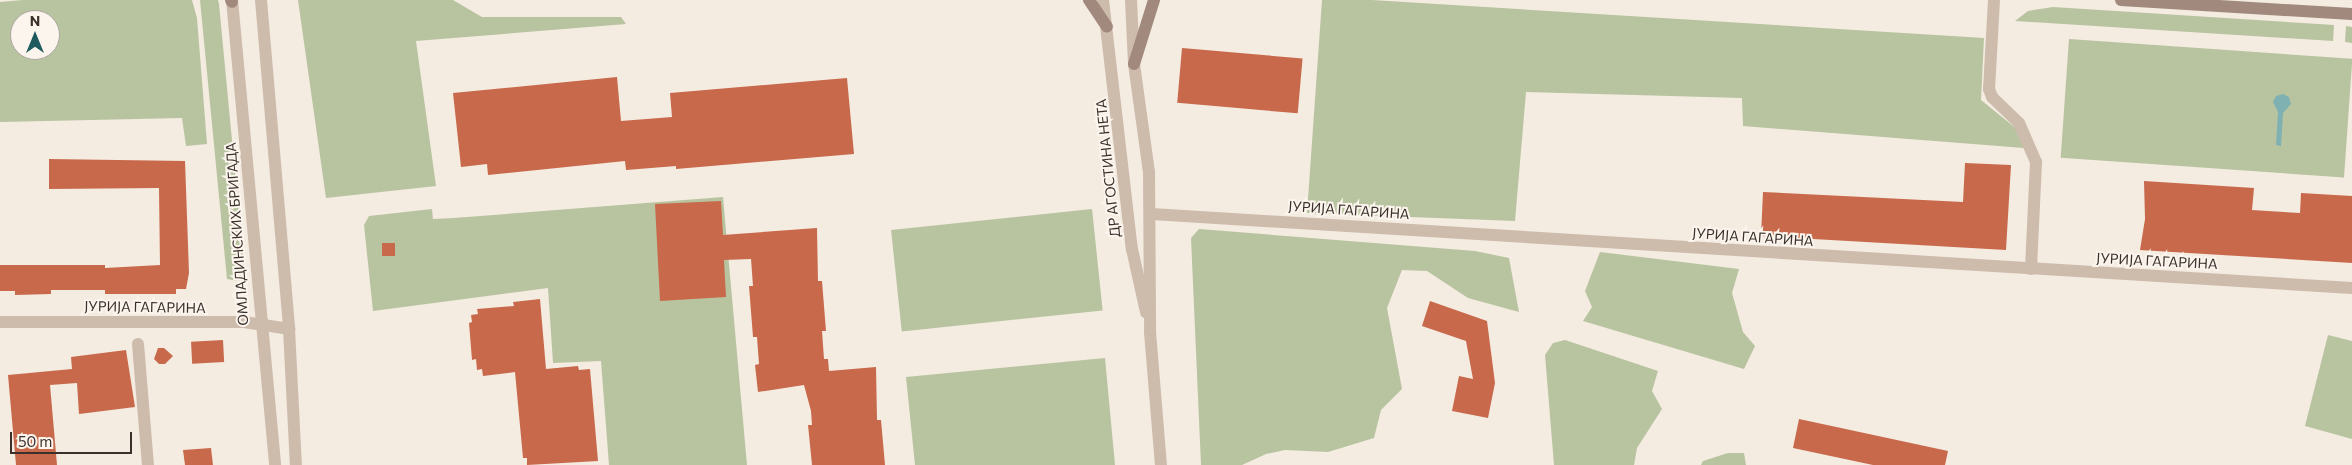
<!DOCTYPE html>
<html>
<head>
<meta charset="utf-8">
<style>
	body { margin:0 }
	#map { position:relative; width:2352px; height:465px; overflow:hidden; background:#f4ebe1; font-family:Commissioner,sans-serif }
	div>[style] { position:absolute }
	.green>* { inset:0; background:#b8c4a0; transform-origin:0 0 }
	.water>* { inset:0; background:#7fb0b2 }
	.building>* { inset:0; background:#c8694b; transform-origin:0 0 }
	.minor>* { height:12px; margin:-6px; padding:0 6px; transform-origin:6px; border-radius:6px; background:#cdbbac }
	.tertiary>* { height:12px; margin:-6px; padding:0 6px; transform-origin:6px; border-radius:6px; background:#cdbbac }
	.secondary>* { height:12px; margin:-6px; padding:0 6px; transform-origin:6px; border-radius:6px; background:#a18a7d }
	span { translate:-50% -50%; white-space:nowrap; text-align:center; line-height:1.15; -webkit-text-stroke:4px #fbf5ee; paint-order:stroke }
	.street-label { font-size:14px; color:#3b302b }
	.north { position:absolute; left:10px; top:10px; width:50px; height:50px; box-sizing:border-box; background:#fbf5ee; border:1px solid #aea6a0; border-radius:50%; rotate:0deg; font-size:14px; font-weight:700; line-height:20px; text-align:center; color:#3b302b }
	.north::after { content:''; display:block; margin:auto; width:18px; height:22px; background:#1f5a5e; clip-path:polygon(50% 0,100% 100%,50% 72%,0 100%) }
	.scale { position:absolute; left:10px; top:432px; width:122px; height:22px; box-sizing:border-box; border:2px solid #3b302b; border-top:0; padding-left:6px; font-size:15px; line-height:18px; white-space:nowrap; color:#3b302b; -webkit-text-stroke:4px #fbf5ee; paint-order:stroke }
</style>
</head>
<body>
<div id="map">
	<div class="green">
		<div style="clip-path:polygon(evenodd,23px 0,192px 0,197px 18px,207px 144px,186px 146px,182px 118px,0 122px,0 2px,23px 0,20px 20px,50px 20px,50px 50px,20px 50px,20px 20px)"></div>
		<div style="clip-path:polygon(200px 0,218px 0,219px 4px,245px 277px,238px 281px,227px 279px)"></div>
		<div style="clip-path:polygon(298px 0,453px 0,482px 17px,621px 17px,626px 24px,416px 41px,436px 186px,326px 198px)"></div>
		<div style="clip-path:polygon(1322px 0,1372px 0,1984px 38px,1981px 100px,2018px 130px,2024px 148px,1743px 126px,1742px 98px,1526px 92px,1515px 221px,1307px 213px)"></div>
		<div style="clip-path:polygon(2053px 7px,2334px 25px,2333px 41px,2015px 21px,2028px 11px)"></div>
		<div style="clip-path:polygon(2346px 26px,2352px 27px,2352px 43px,2345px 42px)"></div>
		<div style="left:2069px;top:39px;width:284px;height:119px;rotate:4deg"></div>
		<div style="clip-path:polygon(723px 197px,747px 465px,609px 465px,601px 361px,553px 363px,548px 288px,373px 311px,364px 225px,369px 216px,432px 209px,433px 219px,454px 218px)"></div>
		<div style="left:1092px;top:209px;width:102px;height:202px;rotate:84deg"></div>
		<div style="clip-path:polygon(1199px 229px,1475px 251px,1509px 258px,1519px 312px,1468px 298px,1427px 271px,1402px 270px,1387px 308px,1402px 389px,1381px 410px,1374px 438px,1328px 452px,1285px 450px,1266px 454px,1242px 465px,1201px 465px,1191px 238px)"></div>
		<div style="clip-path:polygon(1600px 252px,1739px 269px,1732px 293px,1743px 332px,1755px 346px,1744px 369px,1583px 321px,1592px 307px,1585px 291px)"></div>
		<div style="clip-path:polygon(2328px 335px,2352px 341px,2352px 439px,2305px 426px)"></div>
		<div style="clip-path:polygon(1565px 340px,1658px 371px,1652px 391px,1662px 409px,1637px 448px,1634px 465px,1554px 465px,1545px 355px,1553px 343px)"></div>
		<div style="clip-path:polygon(1105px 358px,1115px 465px,915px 465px,906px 377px)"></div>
		<div style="clip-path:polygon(1728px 453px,1744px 453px,1746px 465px,1701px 465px,1703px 461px)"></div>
	</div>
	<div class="water">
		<div style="clip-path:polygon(2283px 94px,2289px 97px,2291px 104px,2283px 113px,2281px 146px,2276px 145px,2278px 112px,2273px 102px,2276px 96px)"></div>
	</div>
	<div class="building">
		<div style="left:1182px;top:48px;width:121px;height:55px;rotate:5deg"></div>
		<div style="clip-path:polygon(617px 77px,621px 121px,672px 117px,670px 93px,847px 78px,854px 154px,676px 169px,676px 166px,626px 170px,625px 161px,488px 175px,487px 164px,461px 167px,453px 93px)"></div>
		<div style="clip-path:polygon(49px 159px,185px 161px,189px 273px,186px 289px,176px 289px,176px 294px,105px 294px,105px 290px,51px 290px,51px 294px,15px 295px,15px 291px,0 291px,0 265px,105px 265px,105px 268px,160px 265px,159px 188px,49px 189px)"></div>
		<div style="clip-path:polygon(1965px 163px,2011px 165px,2006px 250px,1761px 236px,1763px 192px,1963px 202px)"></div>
		<div style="clip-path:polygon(2144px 181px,2254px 188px,2252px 210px,2300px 213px,2301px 193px,2352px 196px,2352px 263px,2140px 250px,2145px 219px)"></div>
		<div style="clip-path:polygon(721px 201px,723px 235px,817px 228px,818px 281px,822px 281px,826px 331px,822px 331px,824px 359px,828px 359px,829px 371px,876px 367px,877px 420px,881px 420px,885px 465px,812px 465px,808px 425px,812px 425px,811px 411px,804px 385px,758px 392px,755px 365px,759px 364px,757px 337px,753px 337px,749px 286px,753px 286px,751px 259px,724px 260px,726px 297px,660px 301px,655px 204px)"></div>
		<div style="left:382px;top:243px;width:13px;height:13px"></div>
		<div style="clip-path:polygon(540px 299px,546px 369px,578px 366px,579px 370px,590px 369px,598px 461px,527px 465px,527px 458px,523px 458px,515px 372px,483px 376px,482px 369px,477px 370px,476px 359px,472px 360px,469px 323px,472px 322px,471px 315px,478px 314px,477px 309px,514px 306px,513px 302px)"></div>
		<div style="clip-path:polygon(1430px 301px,1487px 321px,1495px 383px,1488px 418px,1452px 411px,1459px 376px,1473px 379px,1466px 341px,1422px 326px)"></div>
		<div style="left:223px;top:340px;width:22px;height:32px;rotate:87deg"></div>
		<div style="clip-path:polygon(158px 348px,164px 348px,173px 356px,165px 364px,159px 364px,154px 359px)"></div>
		<div style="clip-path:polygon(126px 350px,135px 407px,79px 414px,77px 383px,50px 385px,57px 465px,16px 465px,8px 375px,72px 369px,71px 357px)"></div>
		<div style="clip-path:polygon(1799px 419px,1948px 451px,1945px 465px,1873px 465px,1793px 448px)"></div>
		<div style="clip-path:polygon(211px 448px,213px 465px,185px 465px,183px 450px)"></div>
	</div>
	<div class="minor">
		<div style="left:1994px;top:0;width:89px;rotate:93.2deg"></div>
		<div style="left:1989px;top:89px;width:9px;rotate:69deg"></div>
		<div style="left:1992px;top:97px;width:37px;rotate:44deg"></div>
		<div style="left:2019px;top:123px;width:43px;rotate:66.4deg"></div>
		<div style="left:2036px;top:162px;width:107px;rotate:92.7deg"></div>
		<div style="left:1152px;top:214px;width:1202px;rotate:3.53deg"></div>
		<div style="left:0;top:322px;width:244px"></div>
		<div style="left:244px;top:322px;width:46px;rotate:8.8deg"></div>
		<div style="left:138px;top:344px;width:121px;rotate:85.3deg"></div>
	</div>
	<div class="tertiary">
		<div style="left:232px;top:0;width:467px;rotate:84.7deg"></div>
		<div style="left:261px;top:0;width:330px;rotate:85.1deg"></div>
		<div style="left:289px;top:329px;width:136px;rotate:87.1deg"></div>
		<div style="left:1103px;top:0;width:251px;rotate:83.4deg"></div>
		<div style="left:1132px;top:249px;width:65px;rotate:77.5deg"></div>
		<div style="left:1131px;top:0;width:64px;rotate:87.3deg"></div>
		<div style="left:1134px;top:64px;width:109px;rotate:82.1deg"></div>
		<div style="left:1149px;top:172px;width:160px;rotate:89.6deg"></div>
		<div style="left:1150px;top:332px;width:133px;rotate:85.3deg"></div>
	</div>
	<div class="secondary">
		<div style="left:231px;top:0;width:2px;rotate:63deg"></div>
		<div style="left:1089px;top:0;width:32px;rotate:56deg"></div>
		<div style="left:2121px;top:0;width:231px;rotate:3.5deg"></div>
		<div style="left:1134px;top:64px;width:67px;rotate:-72.6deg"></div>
	</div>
	<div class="street-label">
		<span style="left:1108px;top:168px;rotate:-96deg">ДР АГОСТИНА НЕТА</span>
		<span style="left:1349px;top:210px;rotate:4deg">ЈУРИЈА ГАГАРИНА</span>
		<span style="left:237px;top:234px;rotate:-94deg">ОМЛАДИНСКИХ БРИГАДА</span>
		<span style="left:1753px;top:237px;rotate:4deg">ЈУРИЈА ГАГАРИНА</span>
		<span style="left:2157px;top:261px;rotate:3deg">ЈУРИЈА ГАГАРИНА</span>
		<span style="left:145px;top:307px;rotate:1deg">ЈУРИЈА ГАГАРИНА</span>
	</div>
	<div class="north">N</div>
	<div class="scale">50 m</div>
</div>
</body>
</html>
